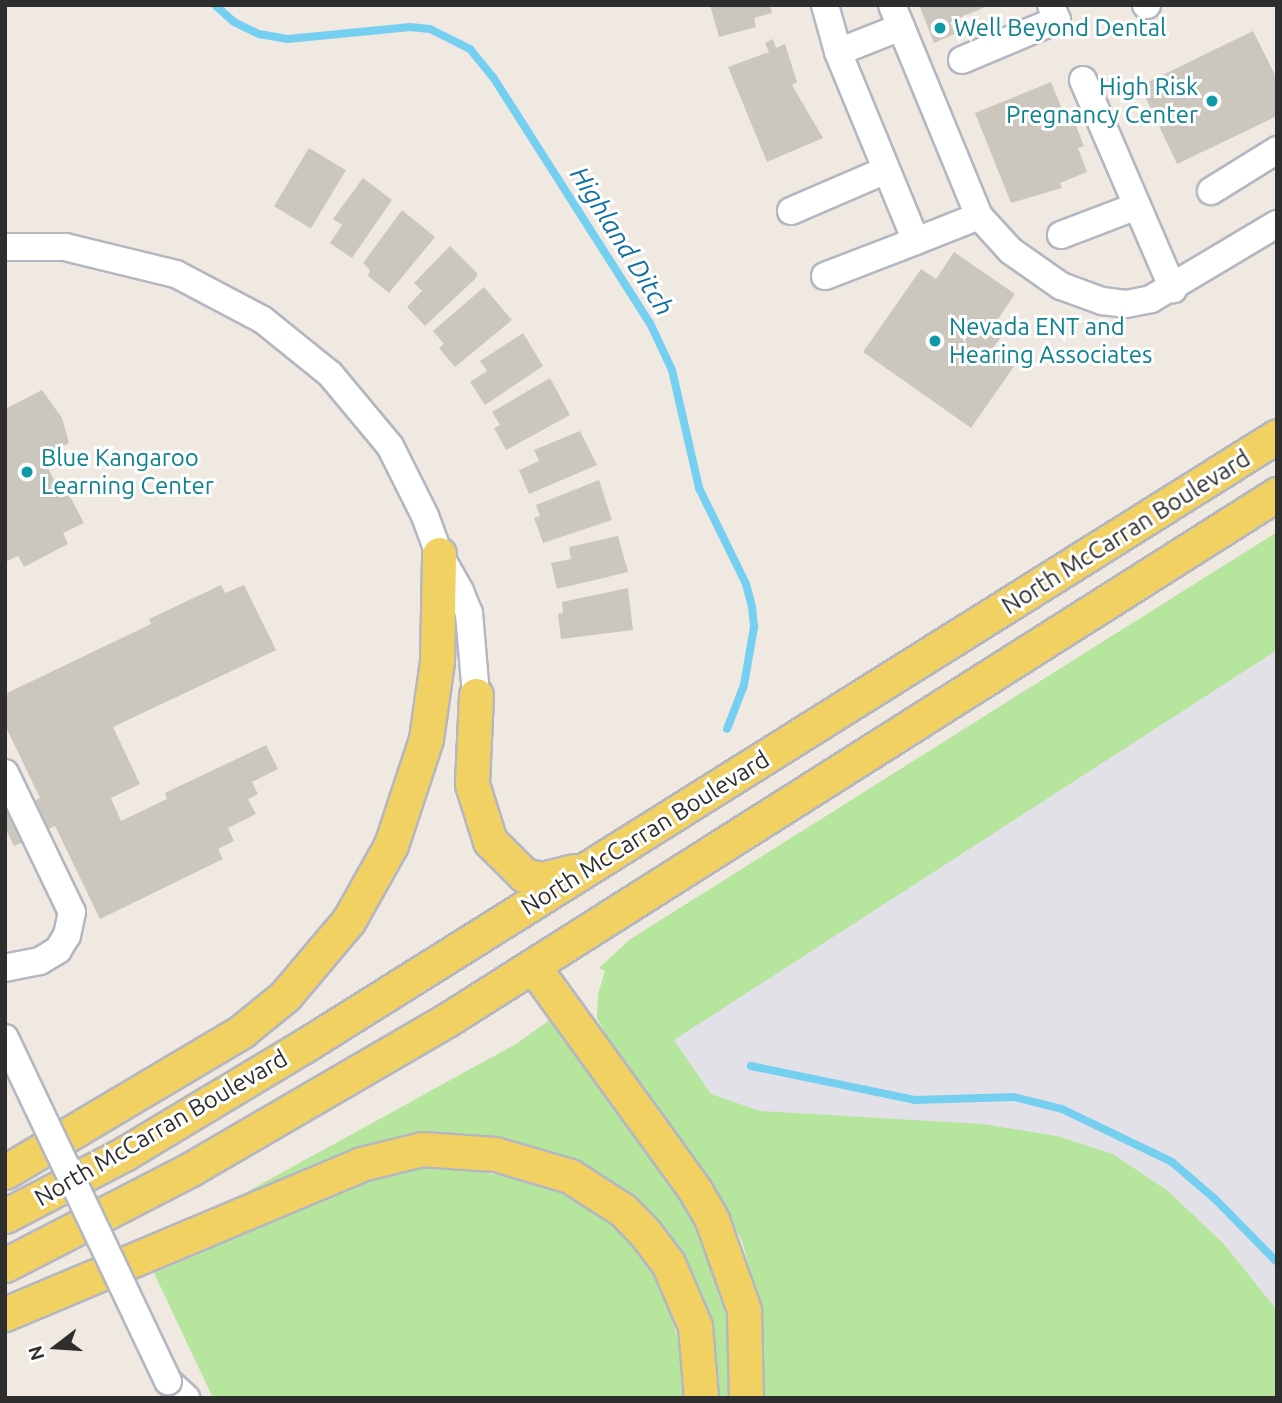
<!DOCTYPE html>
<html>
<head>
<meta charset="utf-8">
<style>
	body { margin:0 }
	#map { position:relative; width:1282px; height:1403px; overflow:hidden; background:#efe9e1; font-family:Ubuntu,sans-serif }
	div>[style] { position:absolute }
	.industrial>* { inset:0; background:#e3e1e8 }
	.green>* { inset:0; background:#b6e59e }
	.stream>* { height:8px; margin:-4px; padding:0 4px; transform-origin:4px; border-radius:4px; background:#75cff0 }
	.building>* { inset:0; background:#cbc7bf; transform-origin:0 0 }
	.roads { filter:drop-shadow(2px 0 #b4b7c1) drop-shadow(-2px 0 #b4b7c1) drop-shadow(0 2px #b4b7c1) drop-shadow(0 -2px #b4b7c1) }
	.minor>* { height:26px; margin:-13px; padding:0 13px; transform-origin:13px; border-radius:13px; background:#fff }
	.major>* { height:33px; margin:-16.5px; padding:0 16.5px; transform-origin:16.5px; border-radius:16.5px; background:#f2d163 }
	.bridges { filter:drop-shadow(2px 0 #b4b7c1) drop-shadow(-2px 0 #b4b7c1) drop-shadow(0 2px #b4b7c1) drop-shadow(0 -2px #b4b7c1) }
	.minor-bridge>* { height:26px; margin:-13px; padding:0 13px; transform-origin:13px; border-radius:13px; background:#fff }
	.dots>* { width:19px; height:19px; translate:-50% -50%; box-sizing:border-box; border:4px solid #fff; border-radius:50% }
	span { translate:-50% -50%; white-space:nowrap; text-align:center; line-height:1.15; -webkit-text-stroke:6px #fff; paint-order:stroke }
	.culture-label { font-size:24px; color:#0d838f }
	.left { translate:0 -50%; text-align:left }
	.right { translate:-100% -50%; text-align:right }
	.street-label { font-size:24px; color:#2e2e2e }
	.water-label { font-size:26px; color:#0d6fa3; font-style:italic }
	.frame { position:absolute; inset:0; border:7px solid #2e2e2e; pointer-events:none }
	.north { position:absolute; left:21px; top:1312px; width:70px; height:70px; -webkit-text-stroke:5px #fff; paint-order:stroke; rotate:253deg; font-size:19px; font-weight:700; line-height:28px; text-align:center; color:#2e2e2e }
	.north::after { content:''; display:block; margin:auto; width:24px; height:32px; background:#2e2e2e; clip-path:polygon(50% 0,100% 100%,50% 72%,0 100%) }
</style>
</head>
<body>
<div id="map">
	<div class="industrial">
		<div style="clip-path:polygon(1277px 649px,1277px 1310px,1224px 1244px,1168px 1191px,1113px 1154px,1057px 1136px,983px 1124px,760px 1111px,711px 1094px,673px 1040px)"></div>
	</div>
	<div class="green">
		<div style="clip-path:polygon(1277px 532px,1277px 650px,674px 1040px,711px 1094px,760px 1111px,983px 1124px,1057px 1136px,1113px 1154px,1168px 1191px,1224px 1244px,1277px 1310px,1277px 1398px,764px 1398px,763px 1319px,742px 1241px,710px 1180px,607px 1037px,597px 1018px,598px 994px,605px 971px,599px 968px,629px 940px)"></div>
		<div style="clip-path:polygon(554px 1017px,674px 1181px,726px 1286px,734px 1398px,711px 1398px,688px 1273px,509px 1146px,203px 1216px,516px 1044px)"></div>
		<div style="clip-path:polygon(425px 1167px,461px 1168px,539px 1183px,602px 1214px,648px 1263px,663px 1290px,682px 1352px,683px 1398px,213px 1398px,154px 1273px,367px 1180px)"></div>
	</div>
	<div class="stream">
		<div style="left:215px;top:5px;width:25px;rotate:42deg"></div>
		<div style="left:234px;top:22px;width:28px;rotate:26deg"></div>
		<div style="left:259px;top:34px;width:29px;rotate:10deg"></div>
		<div style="left:288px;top:39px;width:123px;rotate:-5.6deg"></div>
		<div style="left:410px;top:27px;width:20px;rotate:6deg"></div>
		<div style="left:430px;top:29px;width:45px;rotate:26.6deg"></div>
		<div style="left:470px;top:49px;width:36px;rotate:51deg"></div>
		<div style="left:493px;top:77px;width:292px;rotate:57.5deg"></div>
		<div style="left:650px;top:323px;width:52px;rotate:64.9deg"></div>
		<div style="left:672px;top:370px;width:121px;rotate:77.1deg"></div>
		<div style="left:699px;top:488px;width:107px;rotate:63.9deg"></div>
		<div style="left:746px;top:584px;width:24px;rotate:75deg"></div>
		<div style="left:752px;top:607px;width:20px;rotate:84deg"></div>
		<div style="left:754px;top:627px;width:59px;rotate:99.8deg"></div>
		<div style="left:744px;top:685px;width:47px;rotate:111.1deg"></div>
		<div style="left:751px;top:1066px;width:167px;rotate:11.7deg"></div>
		<div style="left:915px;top:1100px;width:99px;rotate:-1.7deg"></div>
		<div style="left:1014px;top:1097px;width:49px;rotate:14deg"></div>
		<div style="left:1062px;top:1109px;width:122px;rotate:25.7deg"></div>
		<div style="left:1172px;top:1162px;width:57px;rotate:40.7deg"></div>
		<div style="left:1215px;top:1199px;width:88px;rotate:45.5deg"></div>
	</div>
	<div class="building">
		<div style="clip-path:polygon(710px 5px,770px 5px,772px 13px,754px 18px,756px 27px,719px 37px)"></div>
		<div style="clip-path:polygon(919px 5px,990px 5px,950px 22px,955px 34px,934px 43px)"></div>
		<div style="clip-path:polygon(1253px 31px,1277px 79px,1277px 116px,1177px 164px,1140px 86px)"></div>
		<div style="clip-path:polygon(773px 39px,776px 48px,785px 44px,797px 82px,792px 85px,823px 138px,767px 162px,728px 67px,769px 52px,765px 43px)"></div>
		<div style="clip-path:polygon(1051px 82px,1064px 114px,1070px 111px,1084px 146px,1078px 148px,1087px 172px,1060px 183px,1062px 188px,1011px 203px,975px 113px)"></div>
		<div style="left:309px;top:148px;width:43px;height:68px;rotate:31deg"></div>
		<div style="clip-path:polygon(363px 178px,392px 200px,352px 258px,330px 243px,342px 225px,333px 219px)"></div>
		<div style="clip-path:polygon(402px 210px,435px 237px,389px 293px,368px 276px,370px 270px,363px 263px)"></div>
		<div style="clip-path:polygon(450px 246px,477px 273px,476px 278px,425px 326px,407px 307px,422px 291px,414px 283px)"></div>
		<div style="clip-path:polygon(954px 252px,1015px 294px,994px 325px,1005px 332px,992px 349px,1015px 365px,971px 428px,863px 352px,921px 269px,936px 279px)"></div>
		<div style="clip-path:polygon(484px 287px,512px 320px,455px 367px,439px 348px,444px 344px,433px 331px)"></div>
		<div style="clip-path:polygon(523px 333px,543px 366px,485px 405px,470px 382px,487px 371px,480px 361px)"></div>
		<div style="clip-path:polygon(550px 378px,570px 415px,506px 450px,494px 428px,500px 425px,492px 412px)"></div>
		<div style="clip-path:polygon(42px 390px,62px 418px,69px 443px,42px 456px,59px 490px,65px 487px,84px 523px,63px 533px,68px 544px,24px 567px,18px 556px,5px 562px,5px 409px)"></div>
		<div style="clip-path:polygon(580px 431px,597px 465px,529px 494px,519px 470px,539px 461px,534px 450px)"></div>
		<div style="clip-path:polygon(599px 480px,612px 520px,543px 543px,534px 518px,540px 516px,536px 505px)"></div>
		<div style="clip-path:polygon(618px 536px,628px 572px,557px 589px,551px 563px,571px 559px,569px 547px)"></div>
		<div style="clip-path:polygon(221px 585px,225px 593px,244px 585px,276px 650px,113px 727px,140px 784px,111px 798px,121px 821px,167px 799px,165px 793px,266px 745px,278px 769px,252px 782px,258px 794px,248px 799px,256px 814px,228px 828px,234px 841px,218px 849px,223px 859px,100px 919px,55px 826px,14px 846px,5px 828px,5px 815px,40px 798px,5px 725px,5px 694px,151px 624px,149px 619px)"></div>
		<div style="clip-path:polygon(628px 588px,633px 630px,561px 639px,558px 614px,563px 613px,562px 602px)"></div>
	</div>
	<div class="roads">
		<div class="minor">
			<div style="left:825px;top:5px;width:49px;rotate:74.5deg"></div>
			<div style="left:838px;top:52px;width:68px;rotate:-21.6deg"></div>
			<div style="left:892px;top:5px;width:228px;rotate:67.6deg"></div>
			<div style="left:979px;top:216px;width:47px;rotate:47.6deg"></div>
			<div style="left:1011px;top:251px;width:61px;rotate:35deg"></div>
			<div style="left:1061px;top:286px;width:44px;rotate:20.1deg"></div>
			<div style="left:1102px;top:301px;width:24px;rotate:7deg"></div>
			<div style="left:1126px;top:304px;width:25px;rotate:-11deg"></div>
			<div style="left:1151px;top:299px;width:147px;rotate:-30.8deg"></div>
			<div style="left:1146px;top:5px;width:1px"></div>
			<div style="left:838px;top:52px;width:204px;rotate:67.6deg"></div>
			<div style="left:916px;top:241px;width:68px;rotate:-21.6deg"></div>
			<div style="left:962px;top:60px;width:103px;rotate:-22.8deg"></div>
			<div style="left:1057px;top:20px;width:16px;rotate:-112deg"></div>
			<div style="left:1083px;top:80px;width:228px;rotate:66.7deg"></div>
			<div style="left:1211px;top:191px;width:78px;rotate:-31.8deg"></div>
			<div style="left:791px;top:211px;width:103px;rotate:-23.3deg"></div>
			<div style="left:1061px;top:235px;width:81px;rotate:-20.9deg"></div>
			<div style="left:5px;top:247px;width:60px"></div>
			<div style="left:65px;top:247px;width:114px;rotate:13.7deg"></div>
			<div style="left:176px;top:274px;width:98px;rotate:27.9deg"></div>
			<div style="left:263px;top:320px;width:86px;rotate:38.9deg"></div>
			<div style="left:330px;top:374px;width:94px;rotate:50.2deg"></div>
			<div style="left:390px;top:446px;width:78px;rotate:63.4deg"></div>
			<div style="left:425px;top:516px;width:40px;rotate:69.8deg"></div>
			<div style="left:439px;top:554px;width:43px;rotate:60.4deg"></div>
			<div style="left:460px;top:591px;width:24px;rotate:68deg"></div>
			<div style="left:469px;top:613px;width:82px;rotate:85.1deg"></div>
			<div style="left:825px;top:276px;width:97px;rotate:-21deg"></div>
			<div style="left:5px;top:773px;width:154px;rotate:64.3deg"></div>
			<div style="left:72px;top:912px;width:24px;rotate:102deg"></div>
			<div style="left:67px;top:935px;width:17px;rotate:121deg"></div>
			<div style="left:58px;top:950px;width:21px;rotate:149deg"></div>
			<div style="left:40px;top:961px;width:36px;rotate:169deg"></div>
			<div style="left:168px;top:1381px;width:25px;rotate:43deg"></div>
		</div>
		<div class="major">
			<div style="left:476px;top:695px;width:89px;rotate:92.6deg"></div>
			<div style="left:472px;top:784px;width:60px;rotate:72.5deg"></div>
			<div style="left:490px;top:841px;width:48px;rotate:45deg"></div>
			<div style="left:524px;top:875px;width:18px;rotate:13deg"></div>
			<div style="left:542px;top:879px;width:33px;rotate:-14deg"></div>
			<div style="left:533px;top:966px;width:276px;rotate:54.1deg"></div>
			<div style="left:695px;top:1190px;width:34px;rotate:60deg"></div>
			<div style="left:712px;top:1220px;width:96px;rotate:70.4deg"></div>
			<div style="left:744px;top:1310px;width:88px;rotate:88.7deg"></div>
			<div style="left:5px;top:1172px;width:276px;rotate:-30.7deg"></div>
			<div style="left:242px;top:1031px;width:55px;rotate:-39.1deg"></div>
			<div style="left:285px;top:996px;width:99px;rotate:-49.9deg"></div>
			<div style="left:349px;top:920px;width:86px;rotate:-60.8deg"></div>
			<div style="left:391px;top:845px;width:112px;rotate:-71.7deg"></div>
			<div style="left:426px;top:739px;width:78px;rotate:-81.9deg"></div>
			<div style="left:437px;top:662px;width:108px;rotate:-88.9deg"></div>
			<div style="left:5px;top:1216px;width:134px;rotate:-27.5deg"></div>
			<div style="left:124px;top:1154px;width:210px;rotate:-31deg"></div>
			<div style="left:304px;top:1046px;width:1148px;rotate:-32.08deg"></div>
			<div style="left:5px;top:1265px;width:209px;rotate:-27.3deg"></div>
			<div style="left:191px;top:1169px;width:296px;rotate:-30.2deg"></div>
			<div style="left:447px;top:1020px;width:983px;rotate:-32.36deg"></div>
			<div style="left:5px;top:1314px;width:386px;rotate:-22.8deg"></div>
			<div style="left:361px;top:1164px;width:63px;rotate:-13.8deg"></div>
			<div style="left:422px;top:1149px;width:73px;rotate:3.9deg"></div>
			<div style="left:495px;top:1154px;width:78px;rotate:16.3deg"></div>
			<div style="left:570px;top:1176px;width:63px;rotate:32.7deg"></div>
			<div style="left:623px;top:1210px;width:33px;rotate:46deg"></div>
			<div style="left:646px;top:1234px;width:36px;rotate:53deg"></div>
			<div style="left:668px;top:1263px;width:69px;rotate:66.8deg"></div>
			<div style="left:695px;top:1326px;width:72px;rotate:85.2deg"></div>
		</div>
	</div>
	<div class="bridges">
		<div class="minor-bridge">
			<div style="left:5px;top:1038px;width:380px;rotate:64.6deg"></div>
		</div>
	</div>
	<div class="dots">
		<div style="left:940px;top:28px;background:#0f9aa8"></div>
		<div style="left:1212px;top:101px;background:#0f9aa8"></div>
		<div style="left:935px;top:341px;background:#0f9aa8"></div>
		<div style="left:27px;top:472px;background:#0f9aa8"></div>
	</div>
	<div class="culture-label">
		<span class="left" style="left:954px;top:28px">Well Beyond Dental</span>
		<span class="right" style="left:1198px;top:101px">High Risk<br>Pregnancy Center</span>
		<span class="left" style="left:949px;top:341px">Nevada ENT and<br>Hearing Associates</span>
		<span class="left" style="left:41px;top:472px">Blue Kangaroo<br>Learning Center</span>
	</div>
	<div class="street-label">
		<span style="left:1126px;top:532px;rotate:-32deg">North McCarran Boulevard</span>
		<span style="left:645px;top:833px;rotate:-32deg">North McCarran Boulevard</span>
		<span style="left:161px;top:1128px;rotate:-30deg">North McCarran Boulevard</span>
	</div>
	<div class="water-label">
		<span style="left:622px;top:241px;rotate:58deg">Highland Ditch</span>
	</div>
	<div class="frame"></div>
	<div class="north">N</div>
</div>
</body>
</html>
